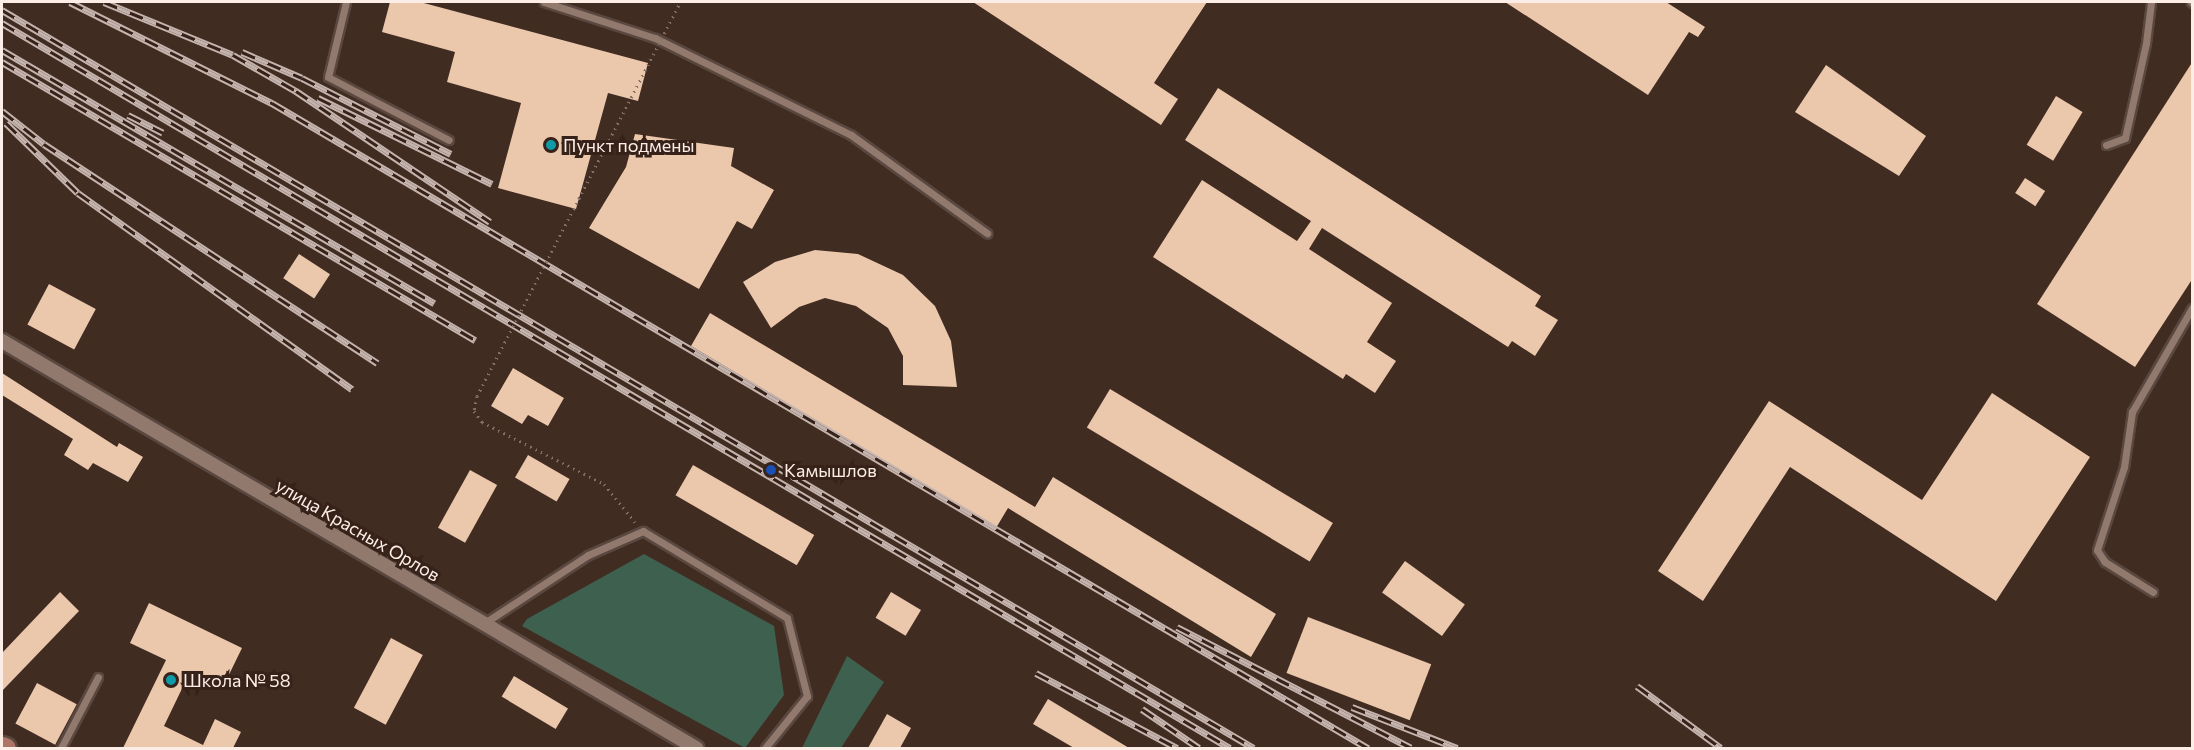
<!DOCTYPE html>
<html>
<head>
<meta charset="utf-8">
<style>
	body { margin:0 }
	#map { position:relative; width:2194px; height:750px; overflow:hidden; background:#412c22; font-family:Commissioner,sans-serif }
	div>[style] { position:absolute }
	.green>* { inset:0; background:#3e604f }
	.building>* { inset:0; background:#ebc7ac; transform-origin:0 0 }
	.path>* { height:3px; margin-top:-1.5px; transform-origin:0; background:repeating-linear-gradient(90deg,#826f66 0 1.5px,transparent 0 6px) }
	.roads { filter:drop-shadow(2px 0 #5a4840) drop-shadow(-2px 0 #5a4840) drop-shadow(0 2px #5a4840) drop-shadow(0 -2px #5a4840) }
	.service>* { height:7px; margin:-3.5px; padding:0 3.5px; transform-origin:3.5px; border-radius:3.5px; background:#92796d }
	.minor>* { height:14px; margin:-7px; padding:0 7px; transform-origin:7px; border-radius:7px; background:#92796d }
	.primary>* { height:21px; margin:-10.5px; padding:0 10.5px; transform-origin:10.5px; border-radius:10.5px; background:#ac7565 }
	.rail>* { height:7px; margin-top:-3.5px; transform-origin:0; background:repeating-linear-gradient(90deg,#362218 0 14px,#c4b4ad 0 28px); box-sizing:border-box; border-block:2px solid #c4b4ad }
	.path-bridge>* { height:3px; margin-top:-1.5px; transform-origin:0; background:repeating-linear-gradient(90deg,#826f66 0 1.5px,transparent 0 6px) }
	.dots>* { width:16px; height:16px; translate:-50% -50%; box-sizing:border-box; border:3px solid #362218; border-radius:50% }
	span { translate:-50% -50%; white-space:nowrap; text-align:center; line-height:1.15; -webkit-text-stroke:6px #362218; paint-order:stroke }
	.poi-label { font-size:18px; color:#fceee7 }
	.left { translate:0 -50%; text-align:left }
	.street-label { font-size:18px; color:#fceee7 }
	.frame { position:absolute; inset:0; border:3px solid #fceee7; pointer-events:none }
</style>
</head>
<body>
<div id="map">
	<div class="green">
		<div style="clip-path:polygon(644px 554px,774px 626px,784px 695px,745px 748px,522px 626px,527px 619px)"></div>
		<div style="clip-path:polygon(847px 656px,884px 682px,841px 748px,802px 748px)"></div>
	</div>
	<div class="building">
		<div style="clip-path:polygon(390px 2px,420px 2px,648px 63px,638px 101px,608px 93px,576px 209px,498px 188px,521px 103px,447px 82px,455px 52px,382px 32px)"></div>
		<div style="clip-path:polygon(973px 2px,1207px 2px,1154px 83px,1178px 99px,1161px 125px)"></div>
		<div style="clip-path:polygon(1505px 2px,1666px 2px,1705px 27px,1698px 37px,1689px 32px,1648px 95px)"></div>
		<div style="clip-path:polygon(2193px 61px,2193px 278px,2135px 367px,2037px 304px)"></div>
		<div style="clip-path:polygon(1826px 65px,1926px 136px,1899px 176px,1795px 112px)"></div>
		<div style="clip-path:polygon(1218px 88px,1541px 296px,1535px 306px,1558px 320px,1535px 356px,1512px 341px,1508px 347px,1322px 228px,1309px 249px,1392px 303px,1367px 342px,1396px 361px,1375px 393px,1346px 374px,1343px 379px,1153px 257px,1202px 180px,1297px 241px,1311px 221px,1185px 140px)"></div>
		<div style="left:2056px;top:96px;width:31px;height:57px;rotate:31deg"></div>
		<div style="clip-path:polygon(635px 134px,734px 148px,731px 166px,774px 190px,752px 229px,737px 221px,699px 289px,589px 228px,626px 167px)"></div>
		<div style="left:2025px;top:178px;width:24px;height:18px;rotate:33deg"></div>
		<div style="clip-path:polygon(815px 250px,858px 254px,903px 275px,935px 306px,951px 341px,957px 387px,903px 385px,903px 356px,888px 328px,856px 306px,825px 298px,799px 307px,771px 328px,743px 282px,775px 262px)"></div>
		<div style="left:299px;top:254px;width:37px;height:29px;rotate:33deg"></div>
		<div style="left:49px;top:284px;width:53px;height:46px;rotate:28deg"></div>
		<div style="clip-path:polygon(710px 313px,1035px 507px,1053px 477px,1276px 614px,1251px 657px,1008px 508px,996px 528px,691px 346px)"></div>
		<div style="clip-path:polygon(513px 368px,564px 398px,548px 426px,528px 415px,522px 424px,491px 406px)"></div>
		<div style="clip-path:polygon(2px 373px,117px 447px,119px 443px,143px 457px,128px 482px,93px 463px,88px 470px,64px 455px,73px 439px,2px 395px)"></div>
		<div style="left:1110px;top:389px;width:260px;height:45px;rotate:31deg"></div>
		<div style="clip-path:polygon(1992px 393px,2090px 457px,1996px 601px,1790px 467px,1703px 601px,1658px 571px,1769px 401px,1922px 500px)"></div>
		<div style="left:528px;top:455px;width:48px;height:26px;rotate:30deg"></div>
		<div style="left:693px;top:465px;width:140px;height:35px;rotate:30deg"></div>
		<div style="left:470px;top:470px;width:31px;height:66px;rotate:29deg"></div>
		<div style="left:1405px;top:561px;width:74px;height:39px;rotate:36deg"></div>
		<div style="clip-path:polygon(60px 592px,79px 611px,2px 691px,2px 653px)"></div>
		<div style="left:891px;top:592px;width:35px;height:30px;rotate:31deg"></div>
		<div style="clip-path:polygon(149px 603px,242px 648px,223px 687px,190px 672px,164px 726px,203px 745px,215px 719px,241px 732px,233px 748px,123px 748px,166px 660px,130px 643px)"></div>
		<div style="left:1308px;top:617px;width:132px;height:60px;rotate:21deg"></div>
		<div style="left:391px;top:638px;width:36px;height:79px;rotate:28deg"></div>
		<div style="left:514px;top:676px;width:63px;height:24px;rotate:31deg"></div>
		<div style="left:37px;top:683px;width:45px;height:46px;rotate:28deg"></div>
		<div style="clip-path:polygon(1048px 699px,1129px 748px,1074px 748px,1033px 724px)"></div>
		<div style="clip-path:polygon(887px 714px,911px 728px,900px 748px,868px 748px)"></div>
	</div>
	<div class="path">
		<div style="left:477px;top:396px;width:15px;rotate:101deg"></div>
		<div style="left:474px;top:411px;width:14px;rotate:54deg"></div>
		<div style="left:482px;top:422px;width:137px;rotate:26.9deg"></div>
		<div style="left:604px;top:484px;width:49px;rotate:50.8deg"></div>
	</div>
	<div class="roads">
		<div class="service">
			<div style="left:346px;top:2px;width:77px;rotate:103.5deg"></div>
			<div style="left:328px;top:77px;width:136px;rotate:27.5deg"></div>
			<div style="left:544px;top:2px;width:117px;rotate:18deg"></div>
			<div style="left:655px;top:38px;width:219px;rotate:26.3deg"></div>
			<div style="left:851px;top:135px;width:168px;rotate:35.8deg"></div>
			<div style="left:2191px;top:2px;width:1px;rotate:45deg"></div>
			<div style="left:2106px;top:145px;width:20px;rotate:-20deg"></div>
			<div style="left:2125px;top:138px;width:97px;rotate:-77.5deg"></div>
			<div style="left:2146px;top:43px;width:41px;rotate:-83deg"></div>
			<div style="left:2153px;top:592px;width:57px;rotate:-148deg"></div>
			<div style="left:2105px;top:562px;width:14px;rotate:-124deg"></div>
			<div style="left:2097px;top:550px;width:87px;rotate:-72deg"></div>
			<div style="left:2124px;top:467px;width:56px;rotate:-81.7deg"></div>
			<div style="left:2132px;top:412px;width:120px;rotate:-60deg"></div>
			<div style="left:483px;top:624px;width:126px;rotate:-33.3deg"></div>
			<div style="left:588px;top:555px;width:60px;rotate:-23.6deg"></div>
			<div style="left:643px;top:531px;width:168px;rotate:31.1deg"></div>
			<div style="left:787px;top:618px;width:81px;rotate:75.6deg"></div>
			<div style="left:807px;top:696px;width:67px;rotate:128.9deg"></div>
			<div style="left:61px;top:748px;width:80px;rotate:-62.5deg"></div>
		</div>
		<div class="minor">
			<div style="left:2px;top:341px;width:805px;rotate:30.39deg"></div>
		</div>
		<div class="primary">
			<div style="left:2px;top:747px;width:3px;rotate:18deg"></div>
		</div>
	</div>
	<div class="rail">
		<div style="left:70px;top:2px;width:226px;rotate:26.6deg"></div>
		<div style="left:272px;top:103px;width:1272px;rotate:30.48deg"></div>
		<div style="left:104px;top:2px;width:139px;rotate:22.3deg"></div>
		<div style="left:233px;top:55px;width:73px;rotate:29.7deg"></div>
		<div style="left:296px;top:91px;width:234px;rotate:34deg"></div>
		<div style="left:2px;top:10px;width:1453px;rotate:30.52deg"></div>
		<div style="left:2px;top:23px;width:1426px;rotate:30.56deg"></div>
		<div style="left:2px;top:50px;width:501px;rotate:30.36deg"></div>
		<div style="left:242px;top:52px;width:65px;rotate:23.4deg"></div>
		<div style="left:302px;top:78px;width:167px;rotate:27deg"></div>
		<div style="left:2px;top:62px;width:549px;rotate:30.44deg"></div>
		<div style="left:318px;top:98px;width:194px;rotate:26.3deg"></div>
		<div style="left:2px;top:111px;width:53px;rotate:38.2deg"></div>
		<div style="left:44px;top:144px;width:399px;rotate:33.3deg"></div>
		<div style="left:128px;top:115px;width:39px;rotate:27deg"></div>
		<div style="left:6px;top:123px;width:100px;rotate:44.2deg"></div>
		<div style="left:78px;top:193px;width:337px;rotate:35.6deg"></div>
		<div style="left:1177px;top:627px;width:263px;rotate:27.3deg"></div>
		<div style="left:1036px;top:673px;width:160px;rotate:28deg"></div>
		<div style="left:1637px;top:686px;width:104px;rotate:36.4deg"></div>
		<div style="left:1352px;top:707px;width:113px;rotate:21.3deg"></div>
		<div style="left:1142px;top:709px;width:69px;rotate:34.4deg"></div>
	</div>
	<div class="path-bridge">
		<div style="left:477px;top:396px;width:443px;rotate:-62.7deg"></div>
	</div>
	<div class="dots">
		<div style="left:551px;top:145px;background:#0f9aa8"></div>
		<div style="left:771px;top:470px;background:#1a4fb4"></div>
		<div style="left:171px;top:680px;background:#0f9aa8"></div>
	</div>
	<div class="poi-label">
		<span class="left" style="left:563px;top:145px">Пункт подмены</span>
		<span class="left" style="left:784px;top:470px">Камышлов</span>
		<span class="left" style="left:183px;top:680px">Школа № 58</span>
	</div>
	<div class="street-label">
		<span style="left:358px;top:530px;rotate:30deg">улица Красных Орлов</span>
	</div>
	<div class="frame"></div>
</div>
</body>
</html>
